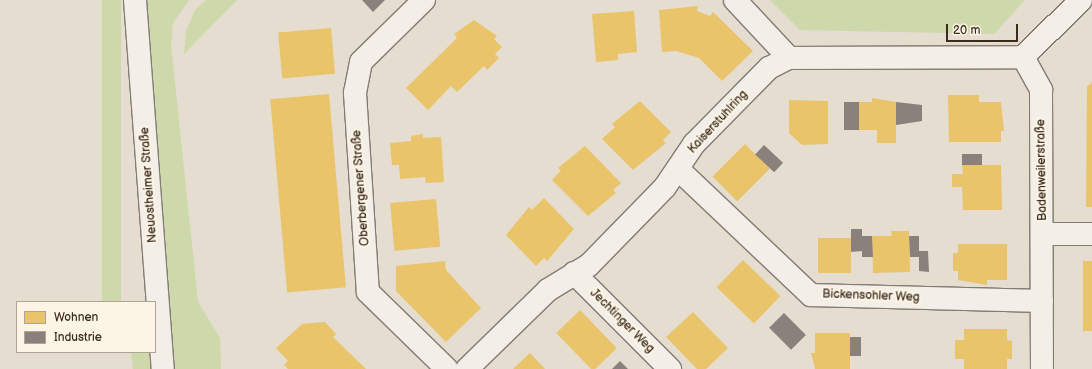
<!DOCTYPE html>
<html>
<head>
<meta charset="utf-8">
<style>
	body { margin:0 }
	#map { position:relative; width:1092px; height:369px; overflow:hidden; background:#e5ddcf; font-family:"Balsamiq Sans",sans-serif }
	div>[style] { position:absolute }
	.green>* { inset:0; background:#cdd9ab; transform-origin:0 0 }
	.homes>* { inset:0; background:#e9c46a; transform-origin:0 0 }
	.industry>* { inset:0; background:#8a817c; transform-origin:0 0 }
	.roads { filter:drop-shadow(1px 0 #837c73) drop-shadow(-1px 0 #837c73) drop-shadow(0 1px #837c73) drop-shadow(0 -1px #837c73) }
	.minor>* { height:22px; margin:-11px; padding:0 11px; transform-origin:11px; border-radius:11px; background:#f3efe8 }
	.major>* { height:22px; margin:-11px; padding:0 11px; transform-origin:11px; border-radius:11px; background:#f3efe8 }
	span { translate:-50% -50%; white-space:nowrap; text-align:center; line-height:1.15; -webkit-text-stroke:4px #fcf5e5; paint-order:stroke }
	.street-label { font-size:12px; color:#3b2a1e }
	.legend { position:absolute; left:16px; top:301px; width:140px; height:52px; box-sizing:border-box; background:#fcf5e5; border:1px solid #afa495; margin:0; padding:5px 7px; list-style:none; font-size:12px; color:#3b2a1e }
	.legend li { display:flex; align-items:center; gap:8px; height:20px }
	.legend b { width:20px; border:1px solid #afa495 }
	.scale { position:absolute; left:946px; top:24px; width:72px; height:18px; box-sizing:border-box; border:2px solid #3b2a1e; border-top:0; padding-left:5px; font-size:12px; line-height:14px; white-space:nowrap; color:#3b2a1e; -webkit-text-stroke:3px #fcf5e5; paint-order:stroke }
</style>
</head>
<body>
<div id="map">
	<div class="green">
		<div style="left:102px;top:0;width:19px;height:303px"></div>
		<div style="clip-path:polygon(147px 0,189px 0,173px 23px,171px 45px,198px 302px,220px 338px,221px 369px,175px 369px)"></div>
		<div style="clip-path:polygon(206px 0,237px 0,184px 54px,186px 31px,195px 10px)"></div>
		<div style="clip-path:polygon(770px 0,1025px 0,994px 34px,800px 30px)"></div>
		<div style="clip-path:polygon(131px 352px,149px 352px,151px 369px,133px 369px)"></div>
	</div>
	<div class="homes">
		<div style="clip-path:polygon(698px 6px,697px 11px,710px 16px,713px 12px,753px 51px,722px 81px,699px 58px,676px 51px,662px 52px,659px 10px)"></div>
		<div style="clip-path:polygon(634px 11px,637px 52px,618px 54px,618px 60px,596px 62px,592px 14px)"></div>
		<div style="clip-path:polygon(474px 20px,497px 36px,494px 39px,502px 47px,495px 54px,499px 58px,487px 70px,484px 66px,457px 92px,451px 86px,428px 110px,406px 88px,457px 38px,454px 34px)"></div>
		<div style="left:331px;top:28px;width:46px;height:53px;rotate:85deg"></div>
		<div style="clip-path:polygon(1092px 82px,1092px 207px,1086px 207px,1087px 87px)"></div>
		<div style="left:329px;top:94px;width:194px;height:59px;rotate:85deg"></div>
		<div style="clip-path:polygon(948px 95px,979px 95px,979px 102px,1001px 102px,1004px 131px,1001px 131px,1001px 142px,949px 142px)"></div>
		<div style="clip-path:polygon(872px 98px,896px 102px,896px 143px,877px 143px,877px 130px,859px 130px,859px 102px,872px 102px)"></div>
		<div style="clip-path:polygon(789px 100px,828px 101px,828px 144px,802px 145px,789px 133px)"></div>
		<div style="clip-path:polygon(640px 101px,671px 132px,663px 140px,666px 143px,633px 170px,602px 139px,615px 127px,612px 124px)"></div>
		<div style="clip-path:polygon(423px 134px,423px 138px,441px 137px,444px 182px,426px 183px,425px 177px,400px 179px,399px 165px,392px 165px,390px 143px,411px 141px,411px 136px)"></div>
		<div style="left:745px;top:144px;width:35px;height:46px;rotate:45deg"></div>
		<div style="clip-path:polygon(585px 146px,621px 183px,613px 190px,616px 193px,588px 216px,552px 180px,561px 170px,558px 168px)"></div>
		<div style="clip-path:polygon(962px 165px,1001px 165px,1002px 210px,963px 210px,962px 187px,952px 187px,952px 174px,963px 174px)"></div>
		<div style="clip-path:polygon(544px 198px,574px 229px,547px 261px,544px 258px,536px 266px,506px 235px,529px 207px,532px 210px)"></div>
		<div style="left:436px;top:199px;width:48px;height:46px;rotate:85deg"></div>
		<div style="clip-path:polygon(891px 231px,909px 231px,910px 272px,873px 273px,872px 236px,892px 236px)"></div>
		<div style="left:818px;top:238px;width:33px;height:35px"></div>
		<div style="clip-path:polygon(958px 244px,1007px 244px,1007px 280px,987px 280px,987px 285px,958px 280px,958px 271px,953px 271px,953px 253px,958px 253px)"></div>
		<div style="left:743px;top:260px;width:52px;height:38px;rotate:44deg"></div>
		<div style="clip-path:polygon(445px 261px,446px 270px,481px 308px,446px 342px,396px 291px,396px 266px)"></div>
		<div style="left:1083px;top:261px;width:9px;height:70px"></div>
		<div style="left:580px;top:310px;width:53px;height:33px;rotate:46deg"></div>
		<div style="clip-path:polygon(693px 312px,728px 348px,706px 369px,697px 369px,666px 337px)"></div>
		<div style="clip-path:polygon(325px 322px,336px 334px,333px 337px,366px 369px,288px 369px,284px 365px,288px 361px,276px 348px,302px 324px)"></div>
		<div style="clip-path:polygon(964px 329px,1007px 329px,1007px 340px,1012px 341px,1012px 359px,1007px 359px,1007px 369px,964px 369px,964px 359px,955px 359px,955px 340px,964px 340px)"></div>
		<div style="clip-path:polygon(815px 333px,850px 333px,850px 369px,815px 369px,811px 353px,815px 353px)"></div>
		<div style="clip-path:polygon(530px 353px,545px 369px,513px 369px)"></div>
	</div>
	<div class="industry">
		<div style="clip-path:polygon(362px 0,385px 0,373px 12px)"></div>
		<div style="left:844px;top:102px;width:15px;height:28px"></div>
		<div style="clip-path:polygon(896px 102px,922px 105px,922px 121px,896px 125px)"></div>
		<div style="left:764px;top:145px;width:26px;height:13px;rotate:43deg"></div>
		<div style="left:962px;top:154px;width:20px;height:11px"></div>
		<div style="clip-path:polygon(851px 229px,862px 229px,862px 236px,872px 236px,873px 257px,862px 257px,862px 251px,851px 252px)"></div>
		<div style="clip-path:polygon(909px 236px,919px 236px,919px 251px,928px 251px,929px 272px,919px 271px,919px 257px,910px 257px)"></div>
		<div style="left:784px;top:313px;width:31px;height:21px;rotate:45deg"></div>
		<div style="left:850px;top:337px;width:11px;height:19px"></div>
		<div style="clip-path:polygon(620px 361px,628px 369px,612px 369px)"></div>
	</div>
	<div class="roads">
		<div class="minor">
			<div style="left:424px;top:0;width:88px;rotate:135.5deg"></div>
			<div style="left:361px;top:62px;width:32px;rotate:101deg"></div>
			<div style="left:355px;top:93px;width:199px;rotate:86.3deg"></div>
			<div style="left:368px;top:292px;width:110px;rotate:44.3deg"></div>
			<div style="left:735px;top:0;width:79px;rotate:47deg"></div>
			<div style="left:1023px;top:57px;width:38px;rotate:61deg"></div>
			<div style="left:1041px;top:90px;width:279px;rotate:89.8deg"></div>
			<div style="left:1023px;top:57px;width:81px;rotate:-44.5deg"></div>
			<div style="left:678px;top:169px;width:183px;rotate:43.5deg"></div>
			<div style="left:811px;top:295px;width:231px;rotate:1.5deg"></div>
			<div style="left:1043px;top:234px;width:49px"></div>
			<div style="left:574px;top:273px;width:136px;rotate:45deg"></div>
			<div style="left:467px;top:369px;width:113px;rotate:-44.3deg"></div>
			<div style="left:548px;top:290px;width:48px;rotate:-31.4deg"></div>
			<div style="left:589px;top:265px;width:109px;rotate:-45.7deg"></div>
			<div style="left:665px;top:187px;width:52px;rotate:-56deg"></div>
			<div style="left:694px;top:144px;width:107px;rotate:-45.4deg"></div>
			<div style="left:769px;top:68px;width:22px;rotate:-27deg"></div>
			<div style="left:789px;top:58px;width:234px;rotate:-0.2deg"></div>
		</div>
		<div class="major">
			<div style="left:135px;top:0;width:370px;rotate:85.7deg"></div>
		</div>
	</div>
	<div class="street-label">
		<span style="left:718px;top:122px;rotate:-47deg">Kaiserstuhlring</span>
		<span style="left:1042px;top:170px;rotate:-91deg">Badenweilerstraße</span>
		<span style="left:149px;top:185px;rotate:-94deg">Neuostheimer Straße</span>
		<span style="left:361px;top:188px;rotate:-94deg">Oberbergener Straße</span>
		<span style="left:871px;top:296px;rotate:2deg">Bickensohler Weg</span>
		<span style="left:622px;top:321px;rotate:45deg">Jechtinger Weg</span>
	</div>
	<ul class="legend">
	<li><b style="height:11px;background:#e9c46a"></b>Wohnen</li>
	<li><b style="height:11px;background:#8a817c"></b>Industrie</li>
	</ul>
	<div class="scale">20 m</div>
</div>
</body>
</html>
